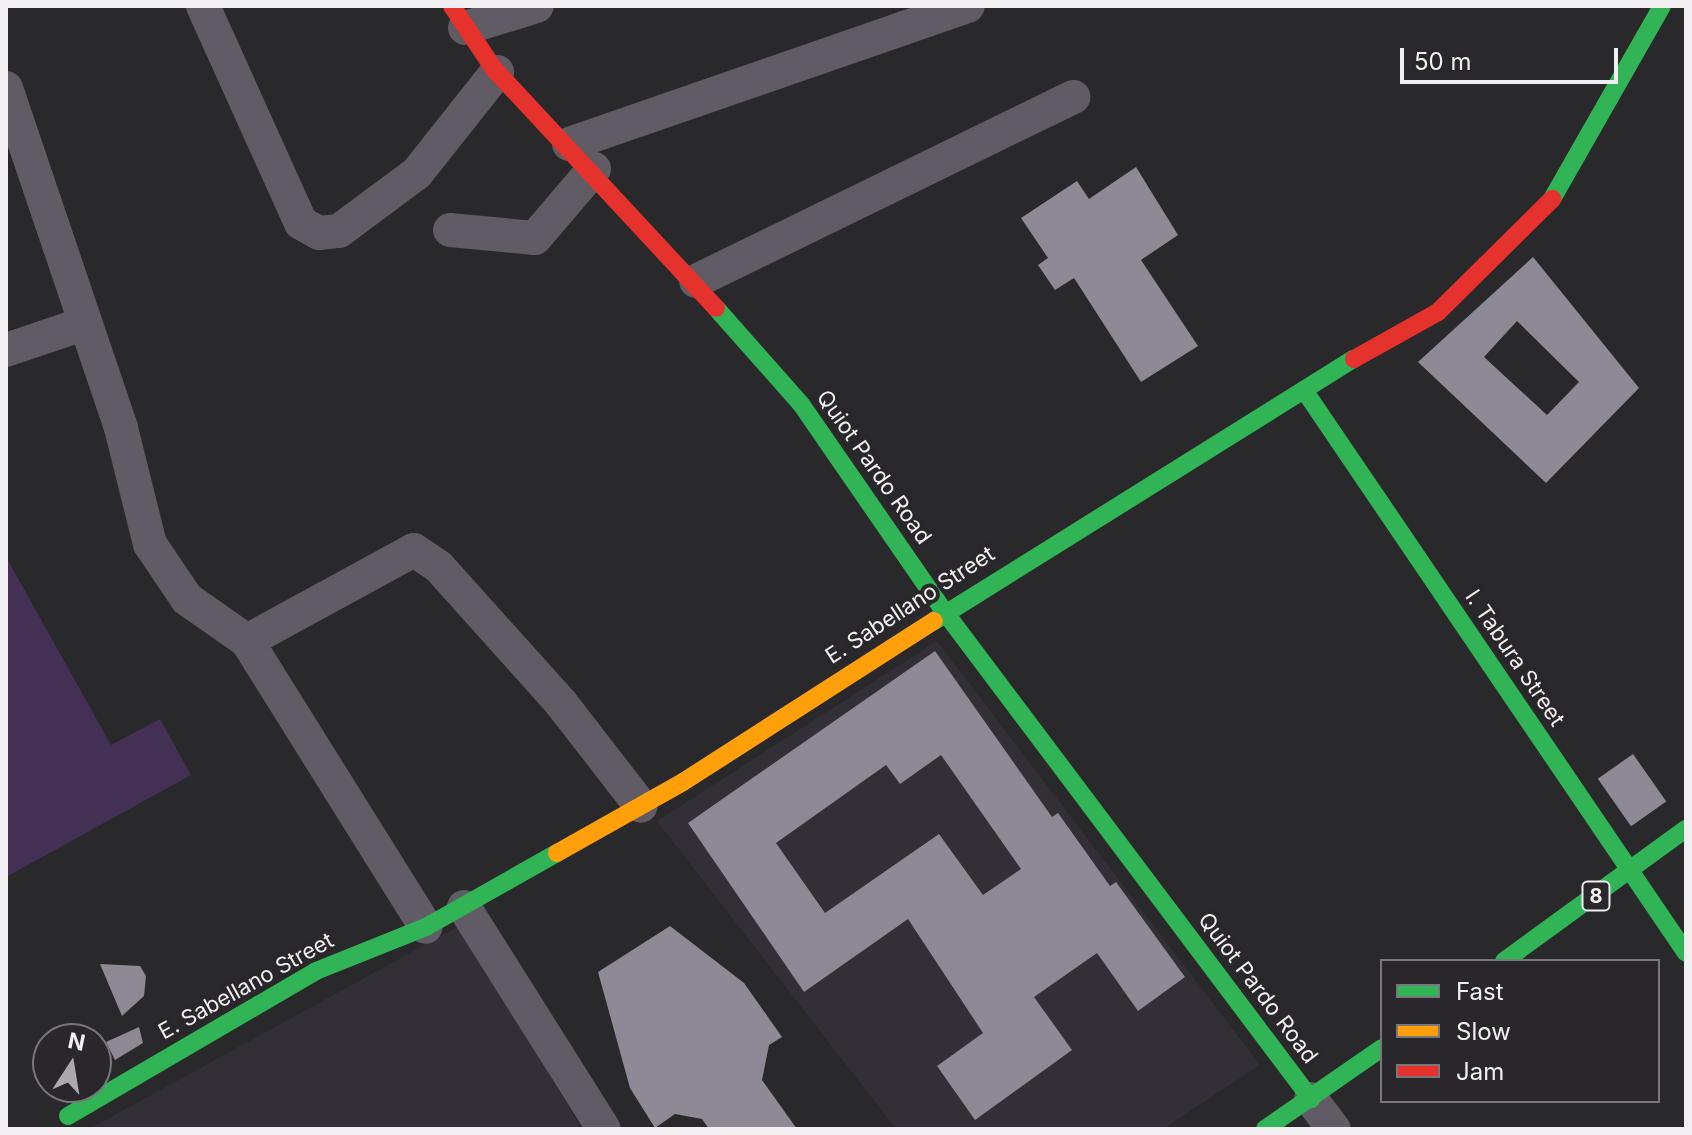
<!DOCTYPE html>
<html>
<head>
<meta charset="utf-8">
<style>
	body { margin:0 }
	#map { position:relative; width:1692px; height:1135px; overflow:hidden; background:#29282a; font-family:Inter,sans-serif }
	div>[style] { position:absolute }
	.built>* { inset:0; background:#322f37 }
	.green>* { inset:0; background:#443055 }
	.building>* { inset:0; background:#8e8994; transform-origin:0 0 }
	.street>* { height:34px; margin:-17px; padding:0 17px; transform-origin:17px; border-radius:17px; background:#605b64 }
	.fast>* { height:18px; margin:-9px; padding:0 9px; transform-origin:9px; border-radius:9px; background:#30b455 }
	.slow>* { height:18px; margin:-9px; padding:0 9px; transform-origin:9px; border-radius:9px; background:#ff9f0a }
	.jam>* { height:18px; margin:-9px; padding:0 9px; transform-origin:9px; border-radius:9px; background:#e5322d }
	span { translate:-50% -50%; white-space:nowrap; text-align:center; line-height:1.15; -webkit-text-stroke:8px #29272b; paint-order:stroke }
	.shield-label span { padding:2px 6px; background:#29272b; border:2px solid; border-radius:6px; -webkit-text-stroke-width:0 }
	.shield-label { font-size:20px; color:#f1eff2; font-weight:700 }
	.street-label { font-size:22px; color:#f1eff2 }
	.frame { position:absolute; inset:0; border:8px solid #f1eff2; pointer-events:none }
	.legend { position:absolute; left:1380px; top:959px; width:280px; height:144px; box-sizing:border-box; background:#29272b; border:2px solid #79777b; margin:0; padding:10px 14px; list-style:none; font-size:24px; color:#f1eff2 }
	.legend li { display:flex; align-items:center; gap:16px; height:40px }
	.legend b { width:40px; border:2px solid #79777b }
	.north { position:absolute; left:32px; top:1023px; width:80px; height:80px; box-sizing:border-box; background:#29272b; border:2px solid #79777b; border-radius:50%; rotate:12deg; font-size:22px; font-weight:700; line-height:32px; text-align:center; color:#f1eff2 }
	.north::after { content:''; display:block; margin:auto; width:28px; height:36px; background:#aba9ac; clip-path:polygon(50% 0,100% 100%,50% 72%,0 100%) }
	.scale { position:absolute; left:1400px; top:48px; width:218px; height:36px; box-sizing:border-box; border:4px solid #f1eff2; border-top:0; padding-left:10px; font-size:24px; line-height:28px; white-space:nowrap; color:#f1eff2; -webkit-text-stroke:6px #29272b; paint-order:stroke }
</style>
</head>
<body>
<div id="map">
	<div class="built">
		<div style="clip-path:polygon(937px 641px,1260px 1065px,1163px 1129px,896px 1129px,657px 821px)"></div>
		<div style="clip-path:polygon(459px 926px,582px 1129px,89px 1129px)"></div>
	</div>
	<div class="green">
		<div style="clip-path:polygon(6px 557px,111px 745px,160px 719px,191px 775px,6px 877px)"></div>
	</div>
	<div class="building">
		<div style="clip-path:polygon(1136px 167px,1178px 235px,1141px 260px,1198px 346px,1141px 382px,1074px 278px,1055px 290px,1038px 265px,1048px 258px,1021px 218px,1077px 181px,1089px 199px)"></div>
		<div style="clip-path:polygon(evenodd,1533px 257px,1639px 388px,1546px 483px,1418px 362px,1533px 257px,1517px 321px,1579px 382px,1547px 415px,1484px 357px,1517px 321px)"></div>
		<div style="clip-path:polygon(evenodd,935px 651px,1052px 817px,1058px 813px,1110px 886px,1116px 882px,1185px 977px,1138px 1011px,1097px 953px,1034px 997px,1072px 1050px,975px 1120px,937px 1066px,983px 1033px,908px 919px,804px 992px,688px 823px,935px 651px,941px 755px,1021px 869px,983px 895px,939px 834px,825px 913px,776px 843px,886px 765px,900px 784px,941px 755px)"></div>
		<div style="left:1633px;top:754px;width:58px;height:43px;rotate:55deg"></div>
		<div style="clip-path:polygon(670px 926px,744px 983px,782px 1037px,769px 1045px,762px 1080px,797px 1129px,709px 1129px,702px 1119px,675px 1114px,655px 1128px,630px 1088px,598px 972px)"></div>
		<div style="clip-path:polygon(100px 964px,140px 966px,146px 976px,144px 996px,122px 1016px)"></div>
		<div style="clip-path:polygon(139px 1027px,143px 1043px,115px 1060px,106px 1042px)"></div>
	</div>
	<div class="street">
		<div style="left:203px;top:6px;width:238px;rotate:65.7deg"></div>
		<div style="left:301px;top:223px;width:21px;rotate:29deg"></div>
		<div style="left:319px;top:233px;width:20px;rotate:-6deg"></div>
		<div style="left:339px;top:231px;width:97px;rotate:-36.6deg"></div>
		<div style="left:417px;top:173px;width:129px;rotate:-51.6deg"></div>
		<div style="left:465px;top:28px;width:75px;rotate:-17deg"></div>
		<div style="left:6px;top:88px;width:359px;rotate:71.3deg"></div>
		<div style="left:121px;top:428px;width:120px;rotate:76deg"></div>
		<div style="left:150px;top:544px;width:66px;rotate:56.1deg"></div>
		<div style="left:187px;top:599px;width:73px;rotate:35deg"></div>
		<div style="left:247px;top:641px;width:337px;rotate:58deg"></div>
		<div style="left:569px;top:144px;width:422px;rotate:-19.1deg"></div>
		<div style="left:450px;top:230px;width:85px;rotate:5.4deg"></div>
		<div style="left:535px;top:238px;width:91px;rotate:-49.5deg"></div>
		<div style="left:696px;top:281px;width:420px;rotate:-26deg"></div>
		<div style="left:6px;top:350px;width:84px;rotate:-18.6deg"></div>
		<div style="left:247px;top:641px;width:190px;rotate:-28.6deg"></div>
		<div style="left:414px;top:550px;width:30px;rotate:34deg"></div>
		<div style="left:439px;top:567px;width:183px;rotate:48.1deg"></div>
		<div style="left:561px;top:703px;width:130px;rotate:52.2deg"></div>
		<div style="left:464px;top:907px;width:262px;rotate:57.8deg"></div>
		<div style="left:1311px;top:1099px;width:38px;rotate:53deg"></div>
	</div>
	<div class="fast">
		<div style="left:1552px;top:199px;width:222px;rotate:-60.3deg"></div>
		<div style="left:716px;top:308px;width:128px;rotate:48.5deg"></div>
		<div style="left:801px;top:404px;width:252px;rotate:55.4deg"></div>
		<div style="left:944px;top:611px;width:611px;rotate:53.06deg"></div>
		<div style="left:1304px;top:390px;width:680px;rotate:55.84deg"></div>
		<div style="left:934px;top:621px;width:495px;rotate:-32deg"></div>
		<div style="left:1504px;top:961px;width:225px;rotate:-36deg"></div>
		<div style="left:68px;top:1116px;width:287px;rotate:-30.3deg"></div>
		<div style="left:316px;top:971px;width:118px;rotate:-21.8deg"></div>
		<div style="left:426px;top:927px;width:150px;rotate:-29.5deg"></div>
		<div style="left:1265px;top:1129px;width:142px;rotate:-34.7deg"></div>
	</div>
	<div class="slow">
		<div style="left:557px;top:853px;width:145px;rotate:-29.4deg"></div>
		<div style="left:683px;top:782px;width:298px;rotate:-32.7deg"></div>
	</div>
	<div class="jam">
		<div style="left:452px;top:6px;width:76px;rotate:56.3deg"></div>
		<div style="left:494px;top:69px;width:326px;rotate:47.1deg"></div>
		<div style="left:1354px;top:359px;width:96px;rotate:-29.2deg"></div>
		<div style="left:1438px;top:312px;width:161px;rotate:-44.7deg"></div>
	</div>
	<div class="shield-label">
		<span style="left:1596px;top:896px">8</span>
	</div>
	<div class="street-label">
		<span style="left:874px;top:467px;rotate:55deg">Quiot Pardo Road</span>
		<span style="left:910px;top:605px;rotate:-33deg">E. Sabellano Street</span>
		<span style="left:1515px;top:658px;rotate:56deg">I. Tabura Street</span>
		<span style="left:246px;top:986px;rotate:-29deg">E. Sabellano Street</span>
		<span style="left:1258px;top:988px;rotate:53deg">Quiot Pardo Road</span>
	</div>
	<div class="frame"></div>
	<ul class="legend">
	<li><b style="height:10px;background:#30b455"></b>Fast</li>
	<li><b style="height:10px;background:#ff9f0a"></b>Slow</li>
	<li><b style="height:10px;background:#e5322d"></b>Jam</li>
	</ul>
	<div class="north">N</div>
	<div class="scale">50 m</div>
</div>
</body>
</html>
